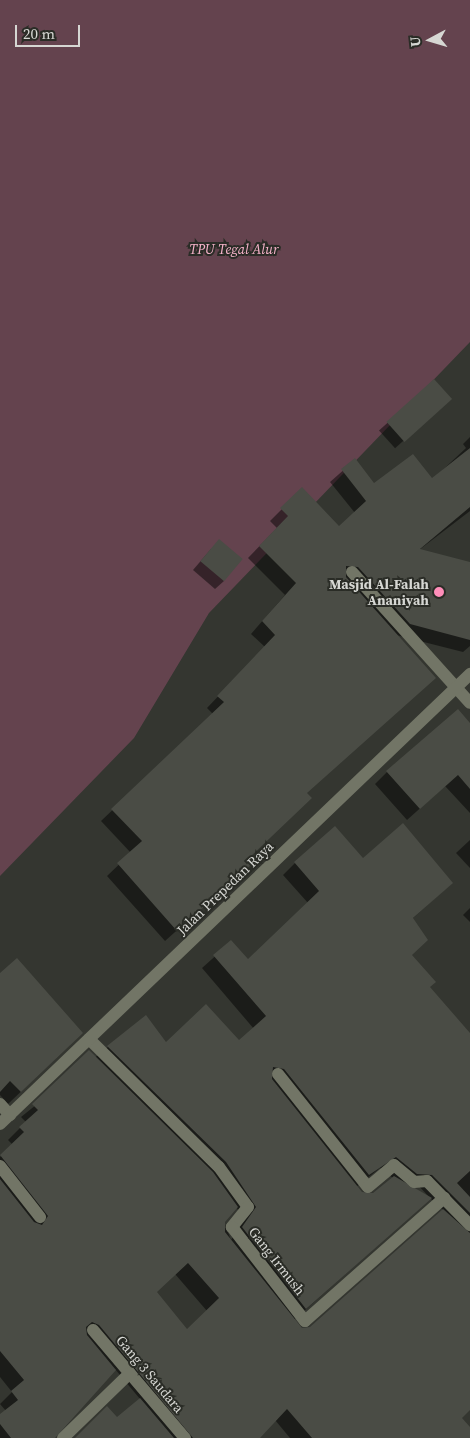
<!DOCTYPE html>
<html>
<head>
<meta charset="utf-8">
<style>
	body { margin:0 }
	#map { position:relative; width:470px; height:1438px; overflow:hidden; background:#343630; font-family:"Source Serif 4",serif }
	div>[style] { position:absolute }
	.green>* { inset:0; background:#64434e }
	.shadow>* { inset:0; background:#0007; transform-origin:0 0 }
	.building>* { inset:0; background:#4a4c45; transform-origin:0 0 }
	.minor>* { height:12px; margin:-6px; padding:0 6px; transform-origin:6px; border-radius:6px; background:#727566 }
	.dots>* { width:14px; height:14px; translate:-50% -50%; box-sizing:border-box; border:2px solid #2a2c26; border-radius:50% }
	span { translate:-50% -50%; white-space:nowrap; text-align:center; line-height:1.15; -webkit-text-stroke:4px #2a2c26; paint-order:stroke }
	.park-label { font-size:14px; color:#f6b3ca; font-style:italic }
	.poi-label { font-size:14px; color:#d6d7d3; font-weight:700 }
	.right { translate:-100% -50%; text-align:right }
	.street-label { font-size:14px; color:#d6d7d3 }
	.north { position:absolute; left:405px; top:15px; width:50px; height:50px; -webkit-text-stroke:4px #2a2c26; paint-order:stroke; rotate:264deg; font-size:14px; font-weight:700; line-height:20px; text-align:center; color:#d6d7d3 }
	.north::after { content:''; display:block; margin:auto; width:18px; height:22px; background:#d6d7d3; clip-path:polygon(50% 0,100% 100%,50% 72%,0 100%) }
	.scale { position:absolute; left:15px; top:25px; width:65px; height:22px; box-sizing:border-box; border:2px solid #d6d7d3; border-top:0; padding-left:6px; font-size:15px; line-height:18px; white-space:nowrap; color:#d6d7d3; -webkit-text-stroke:4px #2a2c26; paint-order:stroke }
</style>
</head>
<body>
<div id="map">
	<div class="green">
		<div style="clip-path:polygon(0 0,470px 0,470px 342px,209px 613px,134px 738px,0 876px)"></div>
	</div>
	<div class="shadow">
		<div style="left:434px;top:381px;width:24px;height:74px;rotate:48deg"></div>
		<div style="clip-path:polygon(470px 437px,470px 511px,419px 550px,470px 564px,470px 646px,463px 652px,396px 635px,306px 793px,247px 858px,240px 874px,165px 941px,107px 876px,131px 853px,101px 821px,213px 714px,207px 708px,265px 647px,251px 634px,285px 595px,248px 558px,277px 528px,270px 521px,302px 489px,339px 528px,355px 513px,330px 482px,355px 460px,374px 485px,432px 480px,466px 448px,463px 444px)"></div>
		<div style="clip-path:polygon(211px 549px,224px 581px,215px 589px,193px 570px)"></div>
		<div style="clip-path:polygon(470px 726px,470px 813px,445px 786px,407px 820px,375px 784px,387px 772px)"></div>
		<div style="clip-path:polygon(470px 840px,470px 868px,456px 853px)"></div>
		<div style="clip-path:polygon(evenodd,363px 859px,452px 883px,412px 919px,410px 955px,428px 987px,470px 1035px,470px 1408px,460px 1418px,470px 1429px,470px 1438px,290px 1438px,275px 1420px,258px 1438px,76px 1438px,117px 1419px,140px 1399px,115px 1369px,50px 1438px,0 1438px,0 1416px,6px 1411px,0 1404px,12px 1392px,0 1377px,0 1157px,13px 1145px,8px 1140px,26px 1122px,21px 1117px,108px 1047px,239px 1042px,254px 1029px,202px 968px,231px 942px,247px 961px,308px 903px,283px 875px,295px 863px,363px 859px,380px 1168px,393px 1178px,373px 1195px,361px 1194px,356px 1187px,380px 1168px,363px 859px,408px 1185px,418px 1185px,429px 1197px,408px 1185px,363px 859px,430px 1198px,444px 1211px,311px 1328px,301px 1330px,294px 1320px,430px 1198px,363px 859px,236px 1207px,245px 1219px,231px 1240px,224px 1222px,236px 1207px,363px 859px,175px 1274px,207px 1311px,187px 1331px,155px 1292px,175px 1274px)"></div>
		<div style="clip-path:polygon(470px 908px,470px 922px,463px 915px)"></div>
		<div style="clip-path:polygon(0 974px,70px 1045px,8px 1104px,0 1095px)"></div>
	</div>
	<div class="building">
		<div style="left:434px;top:379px;width:27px;height:64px;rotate:48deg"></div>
		<div style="clip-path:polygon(470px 448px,470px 507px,420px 549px,470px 562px,470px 640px,410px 624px,358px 567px,346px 566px,346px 577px,436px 678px,307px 793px,312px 798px,249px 858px,253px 863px,177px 931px,117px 863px,142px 841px,111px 809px,224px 702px,217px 696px,275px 635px,262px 621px,296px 583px,259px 546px,288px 516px,280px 508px,302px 487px,339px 526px,366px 501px,341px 469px,355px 458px,374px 483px,413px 454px,432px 478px)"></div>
		<div style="left:219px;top:539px;width:31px;height:29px;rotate:40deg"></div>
		<div style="clip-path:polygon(458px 709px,470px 723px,470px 789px,458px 775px,420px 809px,386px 771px)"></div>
		<div style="clip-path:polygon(403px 823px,453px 883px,413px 918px,428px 940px,412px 955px,436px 982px,430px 987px,470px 1033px,470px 1171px,457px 1183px,470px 1197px,470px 1213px,432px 1175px,417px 1174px,396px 1157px,369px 1175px,284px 1069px,273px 1067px,272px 1079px,362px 1192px,373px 1193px,394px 1176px,432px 1198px,306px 1309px,242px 1227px,256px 1207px,226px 1162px,107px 1046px,146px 1015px,166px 1042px,206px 1004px,239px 1040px,266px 1016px,213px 955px,231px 940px,248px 959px,319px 891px,294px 862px,335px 826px,363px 858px)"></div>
		<div style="clip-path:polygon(17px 958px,83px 1033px,21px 1092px,10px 1081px,0 1092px,0 973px)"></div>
		<div style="clip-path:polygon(evenodd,89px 1050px,213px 1172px,238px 1207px,225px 1222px,225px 1232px,302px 1328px,310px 1327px,443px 1209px,470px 1233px,470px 1410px,462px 1418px,470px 1427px,470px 1438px,312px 1438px,287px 1409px,260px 1438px,193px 1438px,99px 1325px,92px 1322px,86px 1327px,87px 1335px,116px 1370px,55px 1438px,11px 1438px,0 1424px,0 1414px,18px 1400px,11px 1391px,24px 1380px,0 1351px,0 1179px,34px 1222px,42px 1225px,48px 1216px,0 1155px,24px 1132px,19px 1127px,38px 1110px,32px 1104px,89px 1050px,188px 1263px,219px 1298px,187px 1329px,157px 1292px,188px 1263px)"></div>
		<div style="clip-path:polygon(140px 1398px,174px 1438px,75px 1438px,107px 1406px,117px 1417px)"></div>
	</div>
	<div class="minor">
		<div style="left:352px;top:572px;width:176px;rotate:48deg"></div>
		<div style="left:89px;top:1039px;width:182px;rotate:44.6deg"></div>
		<div style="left:219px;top:1167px;width:49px;rotate:54.1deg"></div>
		<div style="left:248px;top:1207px;width:26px;rotate:129deg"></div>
		<div style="left:232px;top:1227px;width:119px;rotate:52.2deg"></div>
		<div style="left:305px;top:1321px;width:186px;rotate:-41.5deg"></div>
		<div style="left:278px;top:1074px;width:144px;rotate:51.5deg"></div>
		<div style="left:368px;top:1187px;width:34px;rotate:-40deg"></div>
		<div style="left:394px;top:1165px;width:26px;rotate:40deg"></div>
		<div style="left:414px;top:1182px;width:13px;rotate:-4deg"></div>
		<div style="left:427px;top:1181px;width:62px;rotate:45.7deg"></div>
		<div style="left:0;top:1104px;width:15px;rotate:48deg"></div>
		<div style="left:0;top:1124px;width:651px;rotate:-43.75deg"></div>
		<div style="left:0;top:1166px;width:65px;rotate:51.9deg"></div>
		<div style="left:93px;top:1330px;width:142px;rotate:49.6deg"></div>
		<div style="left:63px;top:1438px;width:93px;rotate:-44.1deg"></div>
	</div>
	<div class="dots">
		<div style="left:439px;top:592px;background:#ff8eb9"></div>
	</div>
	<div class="park-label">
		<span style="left:234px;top:249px">TPU Tegal Alur</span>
	</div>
	<div class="poi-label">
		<span class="right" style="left:429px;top:592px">Masjid Al-Falah<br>Ananiyah</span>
	</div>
	<div class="street-label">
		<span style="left:225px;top:888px;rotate:-44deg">Jalan Prepedan Raya</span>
		<span style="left:277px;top:1261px;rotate:52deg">Gang Irmush</span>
		<span style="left:150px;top:1374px;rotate:50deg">Gang 3 Saudara</span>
	</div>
	<div class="north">U</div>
	<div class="scale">20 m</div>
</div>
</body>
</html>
